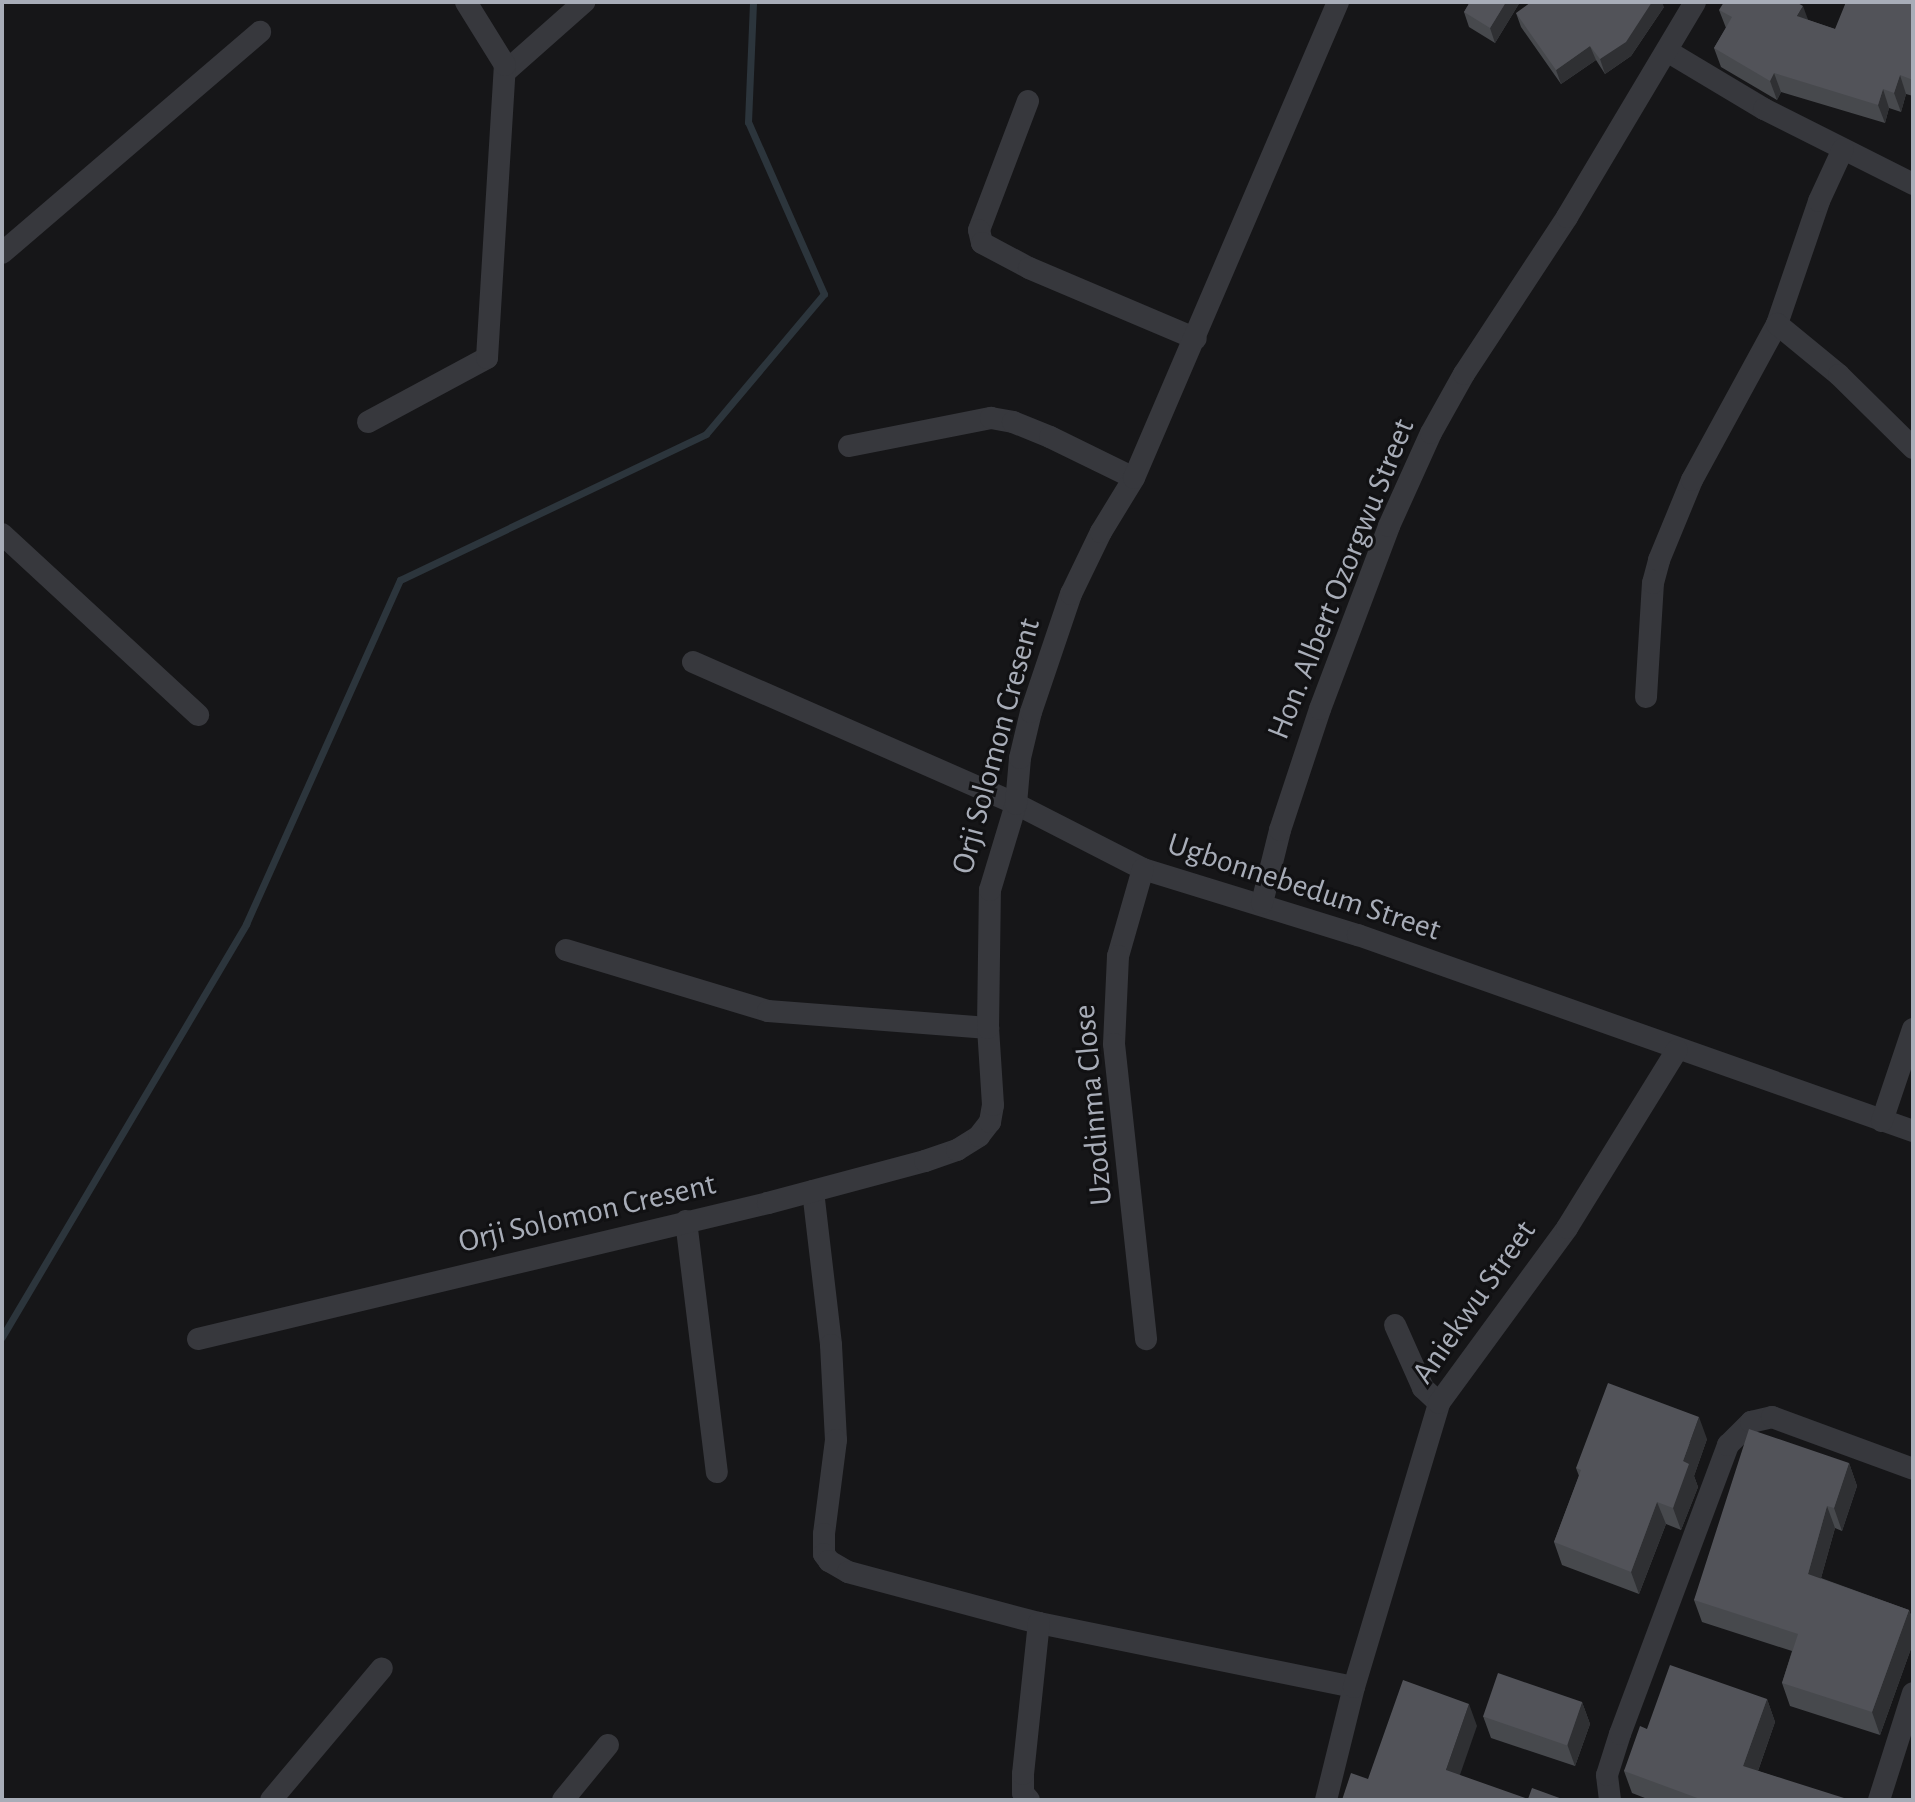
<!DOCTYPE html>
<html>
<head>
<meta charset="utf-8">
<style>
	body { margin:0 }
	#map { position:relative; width:1915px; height:1802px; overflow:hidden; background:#161618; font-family:"Alegreya Sans",sans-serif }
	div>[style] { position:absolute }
	.stream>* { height:7px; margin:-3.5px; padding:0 3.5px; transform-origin:3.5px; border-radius:3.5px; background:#2c353c }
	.street>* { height:22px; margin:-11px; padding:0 11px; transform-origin:11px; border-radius:11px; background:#37383d }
	.wall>* { inset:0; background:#47494d }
	.shaded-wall>* { inset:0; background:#2f3033 }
	.building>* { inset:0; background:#525359; transform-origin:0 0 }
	span { translate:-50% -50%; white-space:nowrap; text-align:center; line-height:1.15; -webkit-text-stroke:6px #111113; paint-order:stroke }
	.street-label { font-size:32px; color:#a8adb8 }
	.frame { position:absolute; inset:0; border:4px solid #a8adb8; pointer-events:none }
</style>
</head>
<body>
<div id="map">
	<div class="stream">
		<div style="left:2px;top:1337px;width:480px;rotate:-59.4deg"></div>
		<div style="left:246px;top:924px;width:377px;rotate:-65.9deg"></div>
		<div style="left:400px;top:580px;width:339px;rotate:-25.5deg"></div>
		<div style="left:706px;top:434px;width:183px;rotate:-49.9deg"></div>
		<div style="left:824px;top:294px;width:188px;rotate:-113.8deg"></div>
		<div style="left:748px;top:122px;width:120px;rotate:-87.6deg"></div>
	</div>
	<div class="street">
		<div style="left:1667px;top:51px;width:113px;rotate:30.9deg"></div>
		<div style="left:1764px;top:109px;width:167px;rotate:26.7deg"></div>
		<div style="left:505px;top:72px;width:106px;rotate:-41.5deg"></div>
		<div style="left:1028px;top:101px;width:138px;rotate:110.8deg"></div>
		<div style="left:979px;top:230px;width:13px;rotate:77deg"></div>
		<div style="left:982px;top:243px;width:53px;rotate:28deg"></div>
		<div style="left:1029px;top:268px;width:181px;rotate:23deg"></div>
		<div style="left:2px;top:253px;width:340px;rotate:-40.6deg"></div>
		<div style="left:1777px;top:324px;width:130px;rotate:-71.1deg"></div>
		<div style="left:1819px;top:201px;width:57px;rotate:-65.2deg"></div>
		<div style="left:368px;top:422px;width:135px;rotate:-28.3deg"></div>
		<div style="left:487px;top:358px;width:294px;rotate:-86.5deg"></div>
		<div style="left:505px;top:65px;width:74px;rotate:-121.8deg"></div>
		<div style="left:849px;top:446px;width:145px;rotate:-11.2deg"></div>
		<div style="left:991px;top:418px;width:22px;rotate:10deg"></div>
		<div style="left:1013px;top:422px;width:40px;rotate:22deg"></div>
		<div style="left:1050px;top:437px;width:93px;rotate:26deg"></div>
		<div style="left:2px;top:534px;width:267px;rotate:42.7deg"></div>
		<div style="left:693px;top:662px;width:353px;rotate:23.7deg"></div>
		<div style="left:1016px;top:804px;width:143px;rotate:27.1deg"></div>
		<div style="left:1143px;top:869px;width:225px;rotate:17.1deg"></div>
		<div style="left:1358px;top:935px;width:589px;rotate:19.45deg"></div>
		<div style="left:1646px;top:697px;width:114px;rotate:-86.5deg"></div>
		<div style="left:1653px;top:583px;width:24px;rotate:-75deg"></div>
		<div style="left:1659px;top:560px;width:87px;rotate:-67.6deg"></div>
		<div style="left:1692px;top:480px;width:178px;rotate:-61.4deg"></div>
		<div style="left:1777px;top:324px;width:80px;rotate:39.4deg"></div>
		<div style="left:1839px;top:375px;width:104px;rotate:44.6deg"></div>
		<div style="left:1143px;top:869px;width:91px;rotate:106deg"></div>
		<div style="left:1118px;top:956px;width:88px;rotate:92.6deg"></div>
		<div style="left:1114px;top:1044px;width:297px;rotate:83.8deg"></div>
		<div style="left:1262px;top:903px;width:75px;rotate:-76.1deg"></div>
		<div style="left:1280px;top:830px;width:127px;rotate:-71.7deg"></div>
		<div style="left:1320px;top:709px;width:196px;rotate:-69.3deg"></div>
		<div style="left:1389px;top:526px;width:102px;rotate:-65.7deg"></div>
		<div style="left:1431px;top:433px;width:68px;rotate:-60.8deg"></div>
		<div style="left:1464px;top:374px;width:188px;rotate:-56.7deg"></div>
		<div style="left:1567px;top:217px;width:250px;rotate:-59.2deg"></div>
		<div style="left:566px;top:950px;width:211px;rotate:16.8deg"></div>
		<div style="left:768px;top:1011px;width:221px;rotate:4.4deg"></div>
		<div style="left:1882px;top:1121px;width:97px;rotate:-71.4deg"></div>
		<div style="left:813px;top:1191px;width:155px;rotate:83.3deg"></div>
		<div style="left:831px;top:1345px;width:95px;rotate:87deg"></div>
		<div style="left:836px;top:1440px;width:95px;rotate:97.3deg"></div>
		<div style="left:824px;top:1534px;width:20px;rotate:90deg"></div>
		<div style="left:824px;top:1554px;width:9px;rotate:54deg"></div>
		<div style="left:829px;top:1561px;width:22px;rotate:30deg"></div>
		<div style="left:848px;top:1572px;width:198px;rotate:15deg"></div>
		<div style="left:1039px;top:1623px;width:321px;rotate:11.5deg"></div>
		<div style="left:686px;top:1221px;width:253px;rotate:83deg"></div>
		<div style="left:1395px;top:1325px;width:69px;rotate:66deg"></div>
		<div style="left:1423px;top:1388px;width:22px;rotate:43deg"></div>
		<div style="left:198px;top:1339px;width:586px;rotate:-13.42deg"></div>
		<div style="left:768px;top:1203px;width:163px;rotate:-15deg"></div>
		<div style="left:925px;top:1161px;width:34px;rotate:-19deg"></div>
		<div style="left:957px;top:1150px;width:26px;rotate:-32deg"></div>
		<div style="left:979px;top:1136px;width:18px;rotate:-52deg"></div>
		<div style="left:990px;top:1122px;width:17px;rotate:-80deg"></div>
		<div style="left:993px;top:1105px;width:77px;rotate:-93.7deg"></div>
		<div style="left:988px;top:1028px;width:138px;rotate:-89.2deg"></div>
		<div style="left:990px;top:890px;width:90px;rotate:-73.2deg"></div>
		<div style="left:1016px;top:804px;width:46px;rotate:-85deg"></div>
		<div style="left:1020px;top:758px;width:47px;rotate:-76.6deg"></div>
		<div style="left:1031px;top:712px;width:125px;rotate:-71.3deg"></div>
		<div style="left:1071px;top:594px;width:69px;rotate:-64.2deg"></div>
		<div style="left:1101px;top:532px;width:63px;rotate:-58.6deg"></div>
		<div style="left:1134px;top:478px;width:518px;rotate:-66.8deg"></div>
		<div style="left:271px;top:1800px;width:172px;rotate:-49.9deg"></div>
		<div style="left:563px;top:1800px;width:71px;rotate:-50.7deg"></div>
		<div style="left:1029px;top:1800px;width:9px;rotate:-131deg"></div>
		<div style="left:1023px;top:1793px;width:19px;rotate:-90deg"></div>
		<div style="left:1023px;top:1774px;width:152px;rotate:-84deg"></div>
		<div style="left:1326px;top:1800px;width:116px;rotate:-76.1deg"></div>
		<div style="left:1354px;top:1687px;width:296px;rotate:-73.3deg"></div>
		<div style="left:1439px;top:1403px;width:217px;rotate:-53.8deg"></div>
		<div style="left:1567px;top:1228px;width:209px;rotate:-58.3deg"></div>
		<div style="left:1610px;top:1800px;width:25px;rotate:-97deg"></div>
		<div style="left:1607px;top:1775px;width:43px;rotate:-72.4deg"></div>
		<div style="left:1620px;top:1734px;width:309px;rotate:-69.5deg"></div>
		<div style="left:1728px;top:1445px;width:33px;rotate:-45deg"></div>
		<div style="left:1751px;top:1422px;width:22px;rotate:-13deg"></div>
		<div style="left:1772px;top:1417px;width:150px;rotate:20.2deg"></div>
		<div style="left:1879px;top:1800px;width:112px;rotate:-72.4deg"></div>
	</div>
	<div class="wall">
		<div style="clip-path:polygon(1470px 2px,1520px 2px,1495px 43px,1469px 27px,1464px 12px)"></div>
		<div style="clip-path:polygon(1913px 2px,1913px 96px,1906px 94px,1901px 112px,1889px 108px,1885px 123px,1781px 92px,1777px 100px,1721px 67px,1714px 48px,1726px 28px,1719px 10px,1808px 20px,1835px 29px)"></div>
		<div style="clip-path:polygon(1664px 7px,1631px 56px,1605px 74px,1596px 60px,1561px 84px,1521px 27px,1516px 13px)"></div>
		<div style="clip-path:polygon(1707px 1439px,1694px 1476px,1698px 1487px,1681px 1530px,1666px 1524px,1639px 1594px,1562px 1565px,1554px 1542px,1579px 1476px,1576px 1468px)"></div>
		<div style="clip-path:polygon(1849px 1463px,1857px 1486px,1842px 1531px,1835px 1528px,1821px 1578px,1909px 1610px,1913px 1621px,1913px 1643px,1880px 1735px,1790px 1706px,1782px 1683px,1792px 1651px,1702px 1622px,1694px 1600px)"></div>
		<div style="clip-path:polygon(1767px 1699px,1775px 1722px,1758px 1771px,1845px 1800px,1650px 1800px,1632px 1793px,1624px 1771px,1647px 1729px)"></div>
		<div style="clip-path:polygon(1582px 1702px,1590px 1724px,1575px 1766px,1491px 1738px,1483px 1716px)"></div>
	</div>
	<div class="shaded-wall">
		<div style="clip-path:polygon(1506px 2px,1520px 2px,1495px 43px,1490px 28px)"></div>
		<div style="clip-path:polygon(1652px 2px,1662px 2px,1664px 7px,1631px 56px,1605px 74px,1600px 59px)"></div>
		<div style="clip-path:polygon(1803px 6px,1810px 25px,1797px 16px)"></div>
		<div style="clip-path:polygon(1590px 46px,1596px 60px,1561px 84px,1556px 70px)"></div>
		<div style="clip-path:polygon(1774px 73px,1781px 92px,1777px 100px,1770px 81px)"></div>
		<div style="clip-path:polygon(1900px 75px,1906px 94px,1901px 112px,1894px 93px)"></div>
		<div style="clip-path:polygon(1883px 89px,1889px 108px,1885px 123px,1878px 105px)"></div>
		<div style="clip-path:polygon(1699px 1417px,1707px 1439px,1694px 1476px,1698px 1487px,1681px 1530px,1673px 1508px,1683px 1461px)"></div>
		<div style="clip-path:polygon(1849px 1463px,1857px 1486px,1842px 1531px,1834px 1508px)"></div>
		<div style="clip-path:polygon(1657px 1502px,1666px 1524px,1639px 1594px,1631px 1572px)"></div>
		<div style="clip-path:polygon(1827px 1506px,1835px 1528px,1816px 1596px,1808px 1574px)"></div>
		<div style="clip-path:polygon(1909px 1610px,1913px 1621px,1913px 1643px,1880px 1735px,1872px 1712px)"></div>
		<div style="clip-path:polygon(1767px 1699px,1775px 1722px,1752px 1788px,1743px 1766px)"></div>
		<div style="clip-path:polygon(1582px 1702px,1590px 1724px,1575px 1766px,1567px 1744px)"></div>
		<div style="clip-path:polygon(1469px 1704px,1477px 1726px,1454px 1792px,1446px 1770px)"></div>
	</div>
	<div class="building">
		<div style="clip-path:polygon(1470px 2px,1506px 2px,1490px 28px,1464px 12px)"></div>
		<div style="clip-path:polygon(1531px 2px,1652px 2px,1626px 42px,1600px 59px,1590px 46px,1556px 70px,1516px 13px)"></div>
		<div style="clip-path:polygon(1724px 2px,1796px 2px,1803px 6px,1797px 16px,1835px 29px,1846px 2px,1913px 2px,1913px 80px,1900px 75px,1894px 93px,1883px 89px,1878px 105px,1774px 73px,1770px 81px,1714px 48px,1732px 17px,1719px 10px)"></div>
		<div style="clip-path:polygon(1608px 1383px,1699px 1417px,1683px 1461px,1689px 1464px,1673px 1508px,1657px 1502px,1631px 1572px,1554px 1542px,1581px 1470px,1576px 1468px)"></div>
		<div style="clip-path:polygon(1749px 1429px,1849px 1463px,1834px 1508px,1827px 1506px,1808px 1574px,1909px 1610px,1872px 1712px,1782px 1683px,1798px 1634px,1694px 1600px)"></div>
		<div style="clip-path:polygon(1670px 1665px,1767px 1699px,1743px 1766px,1844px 1798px,1843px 1800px,1699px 1800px,1700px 1799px,1624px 1771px,1640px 1726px,1647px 1729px)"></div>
		<div style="left:1498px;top:1673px;width:89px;height:46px;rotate:19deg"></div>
		<div style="clip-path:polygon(1403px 1680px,1469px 1704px,1446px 1770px,1528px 1799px,1532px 1788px,1565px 1800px,1342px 1800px,1351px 1773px,1368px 1779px)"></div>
	</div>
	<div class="street-label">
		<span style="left:1341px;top:579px;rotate:-68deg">Hon. Albert Ozorgwu Street</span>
		<span style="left:996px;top:746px;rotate:-75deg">Orji Solomon Cresent</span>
		<span style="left:1304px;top:887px;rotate:18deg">Ugbonnebedum Street</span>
		<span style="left:1093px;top:1105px;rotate:-95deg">Uzodinma Close</span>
		<span style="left:587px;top:1213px;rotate:-13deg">Orji Solomon Cresent</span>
		<span style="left:1474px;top:1302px;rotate:-55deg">Aniekwu Street</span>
	</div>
	<div class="frame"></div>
</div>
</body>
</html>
